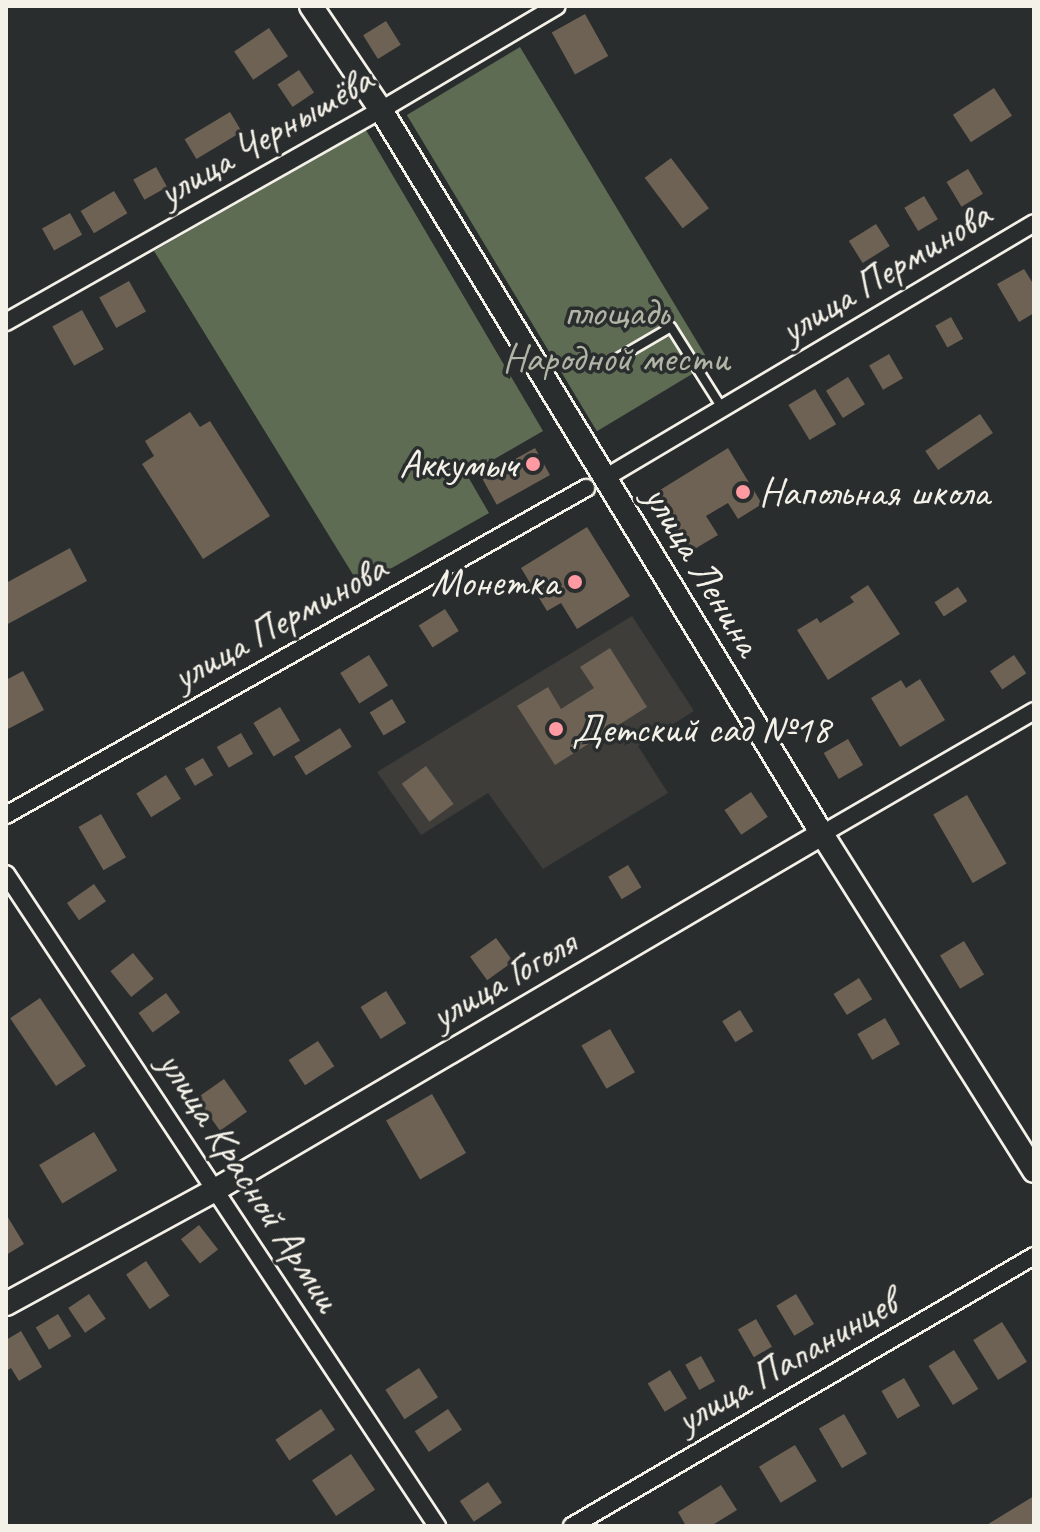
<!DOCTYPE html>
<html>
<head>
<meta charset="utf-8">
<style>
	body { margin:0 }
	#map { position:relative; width:1040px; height:1532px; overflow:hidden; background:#2a2d2e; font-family:Caveat,sans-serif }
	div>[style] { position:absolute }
	.built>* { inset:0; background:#3e3d39 }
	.green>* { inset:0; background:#5e6c54; transform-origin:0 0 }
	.building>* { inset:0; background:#6d6254; transform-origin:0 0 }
	.roads { filter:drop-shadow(2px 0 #f4f1e8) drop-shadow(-2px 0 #f4f1e8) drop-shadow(0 2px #f4f1e8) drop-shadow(0 -2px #f4f1e8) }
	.lane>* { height:8px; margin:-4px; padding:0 4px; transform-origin:4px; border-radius:4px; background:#2a2d2e }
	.street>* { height:16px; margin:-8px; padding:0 8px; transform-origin:8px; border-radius:8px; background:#2a2d2e }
	.secondary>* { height:22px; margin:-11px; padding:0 11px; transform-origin:11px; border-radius:11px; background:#2a2d2e }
	.dots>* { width:22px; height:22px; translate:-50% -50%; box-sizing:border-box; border:4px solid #2a2d2e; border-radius:50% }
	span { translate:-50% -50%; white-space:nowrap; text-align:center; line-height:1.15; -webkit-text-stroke:7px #2a2d2e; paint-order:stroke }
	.street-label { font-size:40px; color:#f4f1e8 }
	.park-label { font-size:40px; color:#b0b5a5 }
	.poi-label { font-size:40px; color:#f4f1e8 }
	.right { translate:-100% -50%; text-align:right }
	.left { translate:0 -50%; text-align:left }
	.frame { position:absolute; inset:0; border:8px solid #f4f1e8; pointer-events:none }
</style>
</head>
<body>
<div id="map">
	<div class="built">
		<div style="clip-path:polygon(632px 616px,694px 711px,638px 746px,668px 793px,543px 869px,488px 793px,421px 835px,377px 772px)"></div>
	</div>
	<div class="green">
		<div style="left:520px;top:47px;width:369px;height:132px;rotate:59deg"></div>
		<div style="clip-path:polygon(366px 130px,543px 431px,467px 475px,489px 513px,360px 586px,154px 251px)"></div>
	</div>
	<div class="building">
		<div style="left:585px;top:14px;width:48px;height:38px;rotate:61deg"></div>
		<div style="left:386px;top:21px;width:28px;height:27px;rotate:58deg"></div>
		<div style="left:269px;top:28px;width:34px;height:42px;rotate:56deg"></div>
		<div style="left:299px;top:70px;width:27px;height:26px;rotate:56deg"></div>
		<div style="left:994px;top:88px;width:33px;height:49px;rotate:57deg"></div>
		<div style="left:230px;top:112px;width:23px;height:53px;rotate:59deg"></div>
		<div style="left:671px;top:158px;width:63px;height:33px;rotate:53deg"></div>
		<div style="left:156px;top:167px;width:23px;height:26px;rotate:61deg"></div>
		<div style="left:968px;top:169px;width:29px;height:25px;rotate:59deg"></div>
		<div style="left:114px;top:191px;width:26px;height:39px;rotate:59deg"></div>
		<div style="left:924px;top:196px;width:27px;height:23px;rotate:59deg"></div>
		<div style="left:70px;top:213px;width:25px;height:32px;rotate:61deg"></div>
		<div style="left:876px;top:224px;width:26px;height:32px;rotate:58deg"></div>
		<div style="clip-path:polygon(1024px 269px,1034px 285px,1034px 313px,1019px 322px,997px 284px)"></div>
		<div style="left:129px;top:281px;width:35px;height:34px;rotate:61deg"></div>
		<div style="left:82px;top:310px;width:45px;height:34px;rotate:61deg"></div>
		<div style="left:951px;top:317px;width:25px;height:18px;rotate:61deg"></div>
		<div style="left:889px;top:354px;width:28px;height:23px;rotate:60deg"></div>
		<div style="left:848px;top:377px;width:32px;height:26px;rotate:58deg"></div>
		<div style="left:815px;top:389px;width:41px;height:31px;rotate:59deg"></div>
		<div style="clip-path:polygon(190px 412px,200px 427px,210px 421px,270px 516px,203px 559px,142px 464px,154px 456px,145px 441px)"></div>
		<div style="left:980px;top:414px;width:23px;height:66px;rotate:56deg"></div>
		<div style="left:535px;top:448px;width:31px;height:61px;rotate:61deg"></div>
		<div style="clip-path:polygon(728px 448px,762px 504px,738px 519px,728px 503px,706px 516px,718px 535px,688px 553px,652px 495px)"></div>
		<div style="clip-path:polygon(587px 527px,630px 596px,577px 629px,561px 603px,547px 611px,521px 568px)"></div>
		<div style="clip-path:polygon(70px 548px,87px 581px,6px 625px,6px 583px)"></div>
		<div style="clip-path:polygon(868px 585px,900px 634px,828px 680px,797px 630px,817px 618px,820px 623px,854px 602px,850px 597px)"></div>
		<div style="left:958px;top:587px;width:17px;height:28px;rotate:57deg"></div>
		<div style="left:445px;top:609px;width:26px;height:31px;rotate:58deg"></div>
		<div style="clip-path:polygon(610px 648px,647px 707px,555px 765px,517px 706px,548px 687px,561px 709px,594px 688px,580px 667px)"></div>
		<div style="left:369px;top:655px;width:36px;height:34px;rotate:58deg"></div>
		<div style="left:1014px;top:655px;width:22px;height:29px;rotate:56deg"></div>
		<div style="clip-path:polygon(23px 671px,44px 710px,6px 730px,6px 680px)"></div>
		<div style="clip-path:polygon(920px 679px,945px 720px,900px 747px,871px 698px,901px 680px,906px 688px)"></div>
		<div style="left:392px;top:699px;width:27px;height:26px;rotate:59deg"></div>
		<div style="left:280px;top:707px;width:39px;height:31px;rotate:59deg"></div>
		<div style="left:340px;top:728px;width:22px;height:54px;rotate:58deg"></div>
		<div style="left:241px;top:733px;width:24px;height:28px;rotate:60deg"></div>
		<div style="left:848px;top:739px;width:30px;height:28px;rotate:60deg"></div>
		<div style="left:203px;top:758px;width:20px;height:21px;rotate:60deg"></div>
		<div style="left:426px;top:766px;width:47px;height:30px;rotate:54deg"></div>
		<div style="left:166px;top:775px;width:28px;height:35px;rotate:58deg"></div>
		<div style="left:751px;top:792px;width:30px;height:32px;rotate:56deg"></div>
		<div style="left:967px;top:795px;width:79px;height:39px;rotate:60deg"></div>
		<div style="left:101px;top:814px;width:50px;height:26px;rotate:60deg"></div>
		<div style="left:628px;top:865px;width:26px;height:23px;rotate:59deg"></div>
		<div style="left:94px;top:884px;width:21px;height:33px;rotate:55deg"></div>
		<div style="left:496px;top:938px;width:29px;height:32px;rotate:54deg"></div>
		<div style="left:964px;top:941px;width:39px;height:28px;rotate:59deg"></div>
		<div style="left:133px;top:953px;width:33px;height:29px;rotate:51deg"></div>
		<div style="left:859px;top:978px;width:25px;height:30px;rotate:58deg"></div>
		<div style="left:386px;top:991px;width:38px;height:30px;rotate:58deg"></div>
		<div style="left:166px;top:993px;width:24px;height:34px;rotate:54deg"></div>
		<div style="left:40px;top:998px;width:82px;height:36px;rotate:56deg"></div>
		<div style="left:740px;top:1010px;width:25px;height:21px;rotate:58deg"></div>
		<div style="left:885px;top:1018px;width:30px;height:32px;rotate:60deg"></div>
		<div style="left:610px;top:1029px;width:50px;height:33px;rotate:60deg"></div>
		<div style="left:318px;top:1041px;width:30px;height:35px;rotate:57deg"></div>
		<div style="left:224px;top:1079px;width:40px;height:33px;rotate:55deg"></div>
		<div style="left:432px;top:1094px;width:68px;height:53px;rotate:60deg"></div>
		<div style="left:94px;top:1132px;width:45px;height:64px;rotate:59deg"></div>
		<div style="clip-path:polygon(6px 1214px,24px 1244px,6px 1255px)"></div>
		<div style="left:199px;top:1225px;width:31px;height:23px;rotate:52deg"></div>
		<div style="left:146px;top:1261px;width:42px;height:24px;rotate:56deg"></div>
		<div style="left:89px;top:1294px;width:30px;height:25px;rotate:56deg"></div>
		<div style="left:796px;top:1294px;width:35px;height:23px;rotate:59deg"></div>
		<div style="left:58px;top:1314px;width:26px;height:26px;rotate:59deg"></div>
		<div style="left:756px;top:1319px;width:32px;height:21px;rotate:60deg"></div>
		<div style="left:1002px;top:1322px;width:47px;height:34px;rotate:58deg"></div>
		<div style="clip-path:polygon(21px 1331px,42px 1367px,19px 1381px,11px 1368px,6px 1371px,6px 1340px)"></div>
		<div style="left:954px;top:1350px;width:46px;height:30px;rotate:58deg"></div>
		<div style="left:701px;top:1356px;width:29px;height:18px;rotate:61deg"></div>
		<div style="left:419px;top:1368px;width:35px;height:40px;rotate:57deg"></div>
		<div style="left:670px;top:1370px;width:33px;height:26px;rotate:59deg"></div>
		<div style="left:904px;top:1378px;width:32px;height:26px;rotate:60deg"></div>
		<div style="left:321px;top:1409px;width:25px;height:55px;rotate:56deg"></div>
		<div style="left:448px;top:1409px;width:25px;height:40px;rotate:56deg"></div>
		<div style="left:844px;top:1414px;width:46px;height:29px;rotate:60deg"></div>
		<div style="left:795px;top:1445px;width:42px;height:42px;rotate:59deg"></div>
		<div style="left:351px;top:1454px;width:43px;height:47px;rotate:56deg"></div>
		<div style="left:488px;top:1482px;width:25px;height:34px;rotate:56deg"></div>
		<div style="clip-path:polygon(721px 1485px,737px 1510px,711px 1526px,686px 1526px,678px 1512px)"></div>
		<div style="clip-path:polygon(1034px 1496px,1034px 1526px,985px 1526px)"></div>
	</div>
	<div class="roads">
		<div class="lane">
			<div style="left:618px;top:358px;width:61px;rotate:-30.3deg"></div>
			<div style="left:671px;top:327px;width:96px;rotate:57.8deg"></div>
		</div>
		<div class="street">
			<div style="left:6px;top:322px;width:431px;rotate:-29.5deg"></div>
			<div style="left:381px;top:110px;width:204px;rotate:-30.6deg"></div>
			<div style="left:605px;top:478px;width:499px;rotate:-30.7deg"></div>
			<div style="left:6px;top:815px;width:666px;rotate:-29.41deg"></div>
			<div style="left:822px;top:834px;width:245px;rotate:-30.1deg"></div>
			<div style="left:6px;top:874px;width:782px;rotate:56.53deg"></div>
			<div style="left:572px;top:1526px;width:535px;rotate:-30.3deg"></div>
		</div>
		<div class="secondary">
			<div style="left:311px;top:6px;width:125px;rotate:56.1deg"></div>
			<div style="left:381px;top:110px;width:848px;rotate:58.65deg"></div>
			<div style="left:822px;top:834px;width:398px;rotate:57.8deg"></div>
			<div style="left:6px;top:1304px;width:238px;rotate:-28.6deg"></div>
			<div style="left:215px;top:1190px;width:704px;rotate:-30.39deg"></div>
		</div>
	</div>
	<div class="dots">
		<div style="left:533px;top:464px;background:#ff9aa2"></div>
		<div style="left:743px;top:492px;background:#ff9aa2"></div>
		<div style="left:575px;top:582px;background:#ff9aa2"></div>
		<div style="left:556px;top:729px;background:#ff9aa2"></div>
	</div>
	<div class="street-label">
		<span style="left:265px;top:136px;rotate:-30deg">улица Чернышёва</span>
		<span style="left:885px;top:272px;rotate:-31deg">улица Перминова</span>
		<span style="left:703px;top:570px;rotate:59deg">улица Ленина</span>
		<span style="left:279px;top:622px;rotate:-29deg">улица Перминова</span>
		<span style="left:503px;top:979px;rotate:-30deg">улица Гоголя</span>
		<span style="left:250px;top:1181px;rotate:57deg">улица Красной Армии</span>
		<span style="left:786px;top:1361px;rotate:-30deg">улица Папанинцев</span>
	</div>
	<div class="park-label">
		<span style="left:616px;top:335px">площадь<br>Народной мести</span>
	</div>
	<div class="poi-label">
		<span class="right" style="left:517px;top:464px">Аккумыч</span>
		<span class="left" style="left:759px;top:492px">Напольная школа</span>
		<span class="right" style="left:559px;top:582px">Монетка</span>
		<span class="left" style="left:572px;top:729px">Детский сад №18</span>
	</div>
	<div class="frame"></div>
</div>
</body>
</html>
